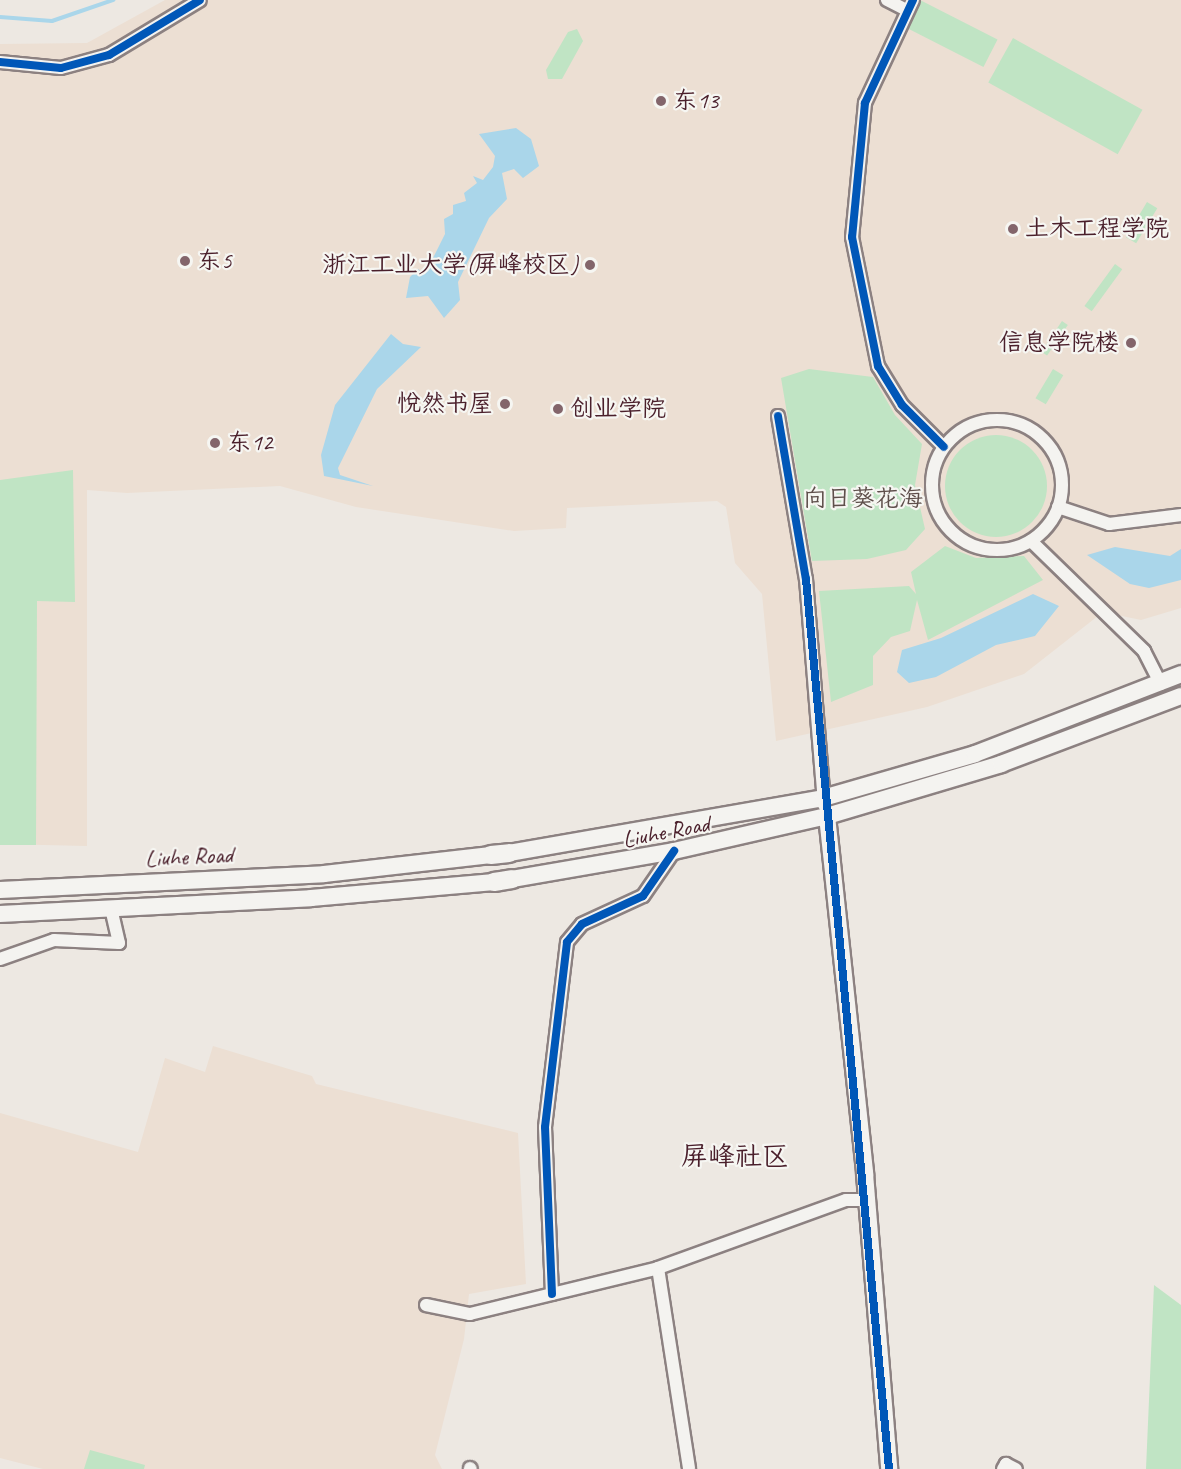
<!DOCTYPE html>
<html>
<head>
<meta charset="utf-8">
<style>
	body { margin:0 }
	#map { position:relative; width:1181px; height:1469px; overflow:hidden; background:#ede8e2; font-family:Caveat,"LXGW WenKai TC",sans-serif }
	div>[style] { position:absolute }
	.built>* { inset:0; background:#ecdfd3 }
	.green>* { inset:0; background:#c0e4c4; transform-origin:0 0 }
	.round { border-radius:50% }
	.water>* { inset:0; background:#aad6ea }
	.stream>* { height:4px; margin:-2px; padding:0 2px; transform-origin:2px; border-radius:2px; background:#aad6ea }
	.roads { filter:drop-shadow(2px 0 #8c8181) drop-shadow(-2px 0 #8c8181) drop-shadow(0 2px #8c8181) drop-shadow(0 -2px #8c8181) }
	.street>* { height:12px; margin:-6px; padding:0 6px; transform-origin:6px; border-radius:6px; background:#f4f3f0 }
	.street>.ring { margin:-6px; padding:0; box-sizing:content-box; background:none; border:12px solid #f4f3f0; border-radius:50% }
	.secondary>* { height:16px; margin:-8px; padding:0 8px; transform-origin:8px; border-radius:8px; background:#f4f3f0 }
	.primary>* { height:18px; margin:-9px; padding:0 9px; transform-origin:9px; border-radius:9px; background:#f4f3f0 }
	.cycleway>* { height:8px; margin:-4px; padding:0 4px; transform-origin:4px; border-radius:4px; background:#0057b8 }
	.dots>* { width:16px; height:16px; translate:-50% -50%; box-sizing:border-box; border:3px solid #f6f6f2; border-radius:50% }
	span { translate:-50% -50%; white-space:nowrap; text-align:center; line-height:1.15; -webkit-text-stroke:4.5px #f6f6f2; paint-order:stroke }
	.poi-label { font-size:24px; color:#4a1f2b }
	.left { translate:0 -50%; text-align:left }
	.right { translate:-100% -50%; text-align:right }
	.park-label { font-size:24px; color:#5e4f4b }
	.street-label { font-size:24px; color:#4a1f2b }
	.quarter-label { font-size:27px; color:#4a1f2b }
</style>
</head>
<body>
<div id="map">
	<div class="built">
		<div style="clip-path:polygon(165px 0,1181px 0,1181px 608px,1141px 620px,1103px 612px,1024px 674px,927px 707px,776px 741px,762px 594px,735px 563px,726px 507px,717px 501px,567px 508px,566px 528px,514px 531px,356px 507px,280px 486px,127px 493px,87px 490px,87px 846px,0 844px,0 44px,87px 43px)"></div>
		<div style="clip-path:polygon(213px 1046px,312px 1076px,316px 1084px,518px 1133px,526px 1284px,469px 1294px,464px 1339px,435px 1455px,442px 1469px,43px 1469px,0 1458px,0 1113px,138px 1152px,165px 1058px,205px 1072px)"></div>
	</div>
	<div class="green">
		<div style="left:920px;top:0;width:87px;height:31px;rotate:27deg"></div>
		<div style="clip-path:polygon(577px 29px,583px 41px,562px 79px,548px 79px,546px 70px,568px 32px)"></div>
		<div style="left:1013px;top:38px;width:148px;height:51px;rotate:29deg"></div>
		<div style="left:1147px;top:202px;width:12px;height:41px;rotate:31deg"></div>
		<div style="left:1115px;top:264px;width:9px;height:52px;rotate:36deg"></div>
		<div style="left:1062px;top:321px;width:7px;height:37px;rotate:34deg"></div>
		<div style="clip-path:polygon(809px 369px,873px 377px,895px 415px,922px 444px,915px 485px,925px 529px,906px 550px,867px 559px,812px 561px,781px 378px)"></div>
		<div style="left:1053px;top:369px;width:12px;height:34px;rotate:31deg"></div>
		<div class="round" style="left:945px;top:435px;width:102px;height:102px"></div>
		<div style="clip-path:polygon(73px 470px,75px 602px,37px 601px,36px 845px,0 845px,0 480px)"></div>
		<div style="clip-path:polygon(945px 546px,976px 558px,1024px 556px,1043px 580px,928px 640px,917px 600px,910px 631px,891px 637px,873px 656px,873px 685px,831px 702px,819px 591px,909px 586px,916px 594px,911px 572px)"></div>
		<div style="clip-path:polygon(1154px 1285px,1181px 1305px,1181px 1469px,1146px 1469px)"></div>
		<div style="clip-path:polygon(90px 1450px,145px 1465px,144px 1469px,84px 1469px)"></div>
	</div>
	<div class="water">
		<div style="clip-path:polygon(516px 128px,531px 139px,539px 166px,523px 178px,514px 169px,502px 173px,507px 199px,489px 218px,458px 282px,460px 300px,444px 318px,428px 296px,406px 298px,410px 277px,418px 269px,425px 274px,445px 234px,444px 219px,453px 214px,453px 205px,466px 201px,464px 193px,477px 183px,473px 176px,483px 180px,493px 167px,495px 156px,479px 134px)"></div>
		<div style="clip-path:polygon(391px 334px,403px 344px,421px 347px,377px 389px,338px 468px,340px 475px,373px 486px,324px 476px,321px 455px,335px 405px)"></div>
		<div style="clip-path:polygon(1115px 547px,1170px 556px,1181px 549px,1181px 580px,1149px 588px,1130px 584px,1087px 555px)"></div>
		<div style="clip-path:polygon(1033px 594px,1059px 606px,1035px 636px,996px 645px,936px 677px,909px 683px,897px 672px,902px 650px,941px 638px)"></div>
	</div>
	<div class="stream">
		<div style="left:0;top:17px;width:52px;rotate:4.4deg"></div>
		<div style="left:52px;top:21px;width:65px;rotate:-19deg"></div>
	</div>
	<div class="roads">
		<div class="street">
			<div style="left:887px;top:0;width:22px;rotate:27deg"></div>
			<div style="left:913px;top:0;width:114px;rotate:115deg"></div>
			<div style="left:865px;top:103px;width:135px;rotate:95.5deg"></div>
			<div style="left:852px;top:237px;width:132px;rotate:78.6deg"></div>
			<div style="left:878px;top:366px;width:46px;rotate:58.4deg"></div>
			<div style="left:902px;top:405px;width:59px;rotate:45deg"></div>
			<div style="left:0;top:62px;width:61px;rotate:5.6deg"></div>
			<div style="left:61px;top:68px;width:50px;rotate:-15.2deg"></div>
			<div style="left:109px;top:55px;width:106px;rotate:-31.1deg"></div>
			<div style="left:778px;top:416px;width:165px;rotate:80.3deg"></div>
			<div style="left:806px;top:579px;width:227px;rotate:85.4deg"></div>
			<div class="ring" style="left:932px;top:420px;width:118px;height:118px"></div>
			<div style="left:1058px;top:507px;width:54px;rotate:18.4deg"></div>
			<div style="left:1109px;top:524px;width:73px;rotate:-7.1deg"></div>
			<div style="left:1031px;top:541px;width:158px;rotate:44.2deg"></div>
			<div style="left:1144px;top:651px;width:37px;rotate:63deg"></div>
			<div style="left:0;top:959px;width:57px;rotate:-19.4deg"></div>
			<div style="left:54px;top:940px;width:65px;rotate:2.6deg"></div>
			<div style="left:119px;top:943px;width:36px;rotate:-103deg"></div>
			<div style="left:658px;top:1268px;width:203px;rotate:81.2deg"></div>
			<div style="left:552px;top:1294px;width:167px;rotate:-92.4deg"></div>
			<div style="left:545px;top:1127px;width:186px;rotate:-83.2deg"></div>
			<div style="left:567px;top:942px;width:23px;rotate:-50deg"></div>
			<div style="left:582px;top:924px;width:67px;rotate:-24.7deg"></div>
			<div style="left:643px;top:896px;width:55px;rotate:-55.4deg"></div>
			<div style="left:426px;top:1305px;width:45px;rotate:11.6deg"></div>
			<div style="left:470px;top:1314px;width:194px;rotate:-13.7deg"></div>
			<div style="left:658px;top:1268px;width:200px;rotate:-19.9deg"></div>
			<div style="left:846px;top:1200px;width:21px"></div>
			<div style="left:470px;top:1468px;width:1px;rotate:45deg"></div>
			<div style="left:1003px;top:1469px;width:6px;rotate:-59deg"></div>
			<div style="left:1006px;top:1464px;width:11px;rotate:27deg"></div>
		</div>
		<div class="secondary">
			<div style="left:827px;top:816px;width:360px;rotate:83.9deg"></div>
			<div style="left:865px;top:1174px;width:296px;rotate:85.3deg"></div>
			<div style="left:509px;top:853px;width:319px;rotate:-9.9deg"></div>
			<div style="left:823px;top:798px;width:158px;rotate:-16.1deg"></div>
			<div style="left:975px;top:754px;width:221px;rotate:-21.2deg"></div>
			<div style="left:512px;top:879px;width:164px;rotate:-9.8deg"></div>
			<div style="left:674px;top:851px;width:157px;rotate:-12.9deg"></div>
			<div style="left:827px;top:816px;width:182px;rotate:-16.6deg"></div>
			<div style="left:1001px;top:764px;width:192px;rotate:-20.7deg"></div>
			<div style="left:0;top:890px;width:324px;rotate:-2.8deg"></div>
			<div style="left:324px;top:874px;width:168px;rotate:-6.5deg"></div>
			<div style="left:0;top:914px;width:311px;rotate:-2.9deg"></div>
			<div style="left:311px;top:898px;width:184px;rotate:-5deg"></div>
		</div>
		<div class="primary">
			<div style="left:491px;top:855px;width:18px;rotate:-6deg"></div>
			<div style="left:494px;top:882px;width:18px;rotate:-9deg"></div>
		</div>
	</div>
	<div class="cycleway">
		<div style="left:913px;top:0;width:114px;rotate:115deg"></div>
		<div style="left:865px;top:103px;width:135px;rotate:95.5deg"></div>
		<div style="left:852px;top:237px;width:132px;rotate:78.6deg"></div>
		<div style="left:878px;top:366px;width:46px;rotate:58.4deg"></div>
		<div style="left:902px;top:405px;width:59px;rotate:45deg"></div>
		<div style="left:0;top:62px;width:61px;rotate:5.6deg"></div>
		<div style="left:61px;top:68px;width:50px;rotate:-15.2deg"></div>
		<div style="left:109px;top:55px;width:106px;rotate:-31.1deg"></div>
		<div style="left:778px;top:416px;width:165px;rotate:80.3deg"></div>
		<div style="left:806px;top:579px;width:894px;rotate:84.67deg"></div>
		<div style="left:552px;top:1294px;width:167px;rotate:-92.4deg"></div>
		<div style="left:545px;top:1127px;width:186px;rotate:-83.2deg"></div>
		<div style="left:567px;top:942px;width:23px;rotate:-50deg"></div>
		<div style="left:582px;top:924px;width:67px;rotate:-24.7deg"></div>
		<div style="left:643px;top:896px;width:55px;rotate:-55.4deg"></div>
	</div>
	<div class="dots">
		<div style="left:661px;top:101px;background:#83656b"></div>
		<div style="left:1013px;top:229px;background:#83656b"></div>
		<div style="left:185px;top:261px;background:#83656b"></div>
		<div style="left:590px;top:265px;background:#83656b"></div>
		<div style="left:1131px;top:343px;background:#83656b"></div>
		<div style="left:505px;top:404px;background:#83656b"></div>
		<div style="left:558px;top:409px;background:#83656b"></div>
		<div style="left:215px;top:443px;background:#83656b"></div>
	</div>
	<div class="poi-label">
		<span class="left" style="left:673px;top:101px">东13</span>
		<span class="left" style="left:1025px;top:229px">土木工程学院</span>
		<span class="left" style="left:197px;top:261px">东5</span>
		<span class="right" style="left:578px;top:265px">浙江工业大学(屏峰校区)</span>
		<span class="right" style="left:1119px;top:343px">信息学院楼</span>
		<span class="right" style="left:493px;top:404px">悦然书屋</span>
		<span class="left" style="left:570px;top:409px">创业学院</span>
		<span class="left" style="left:227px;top:443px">东12</span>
	</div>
	<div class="park-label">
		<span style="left:863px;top:499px">向日葵花海</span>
	</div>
	<div class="street-label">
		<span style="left:666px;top:832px;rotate:-11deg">Liuhe Road</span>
		<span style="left:189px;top:857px;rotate:-3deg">Liuhe Road</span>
	</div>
	<div class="quarter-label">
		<span style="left:735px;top:1157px">屏峰社区</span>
	</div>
</div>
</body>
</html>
